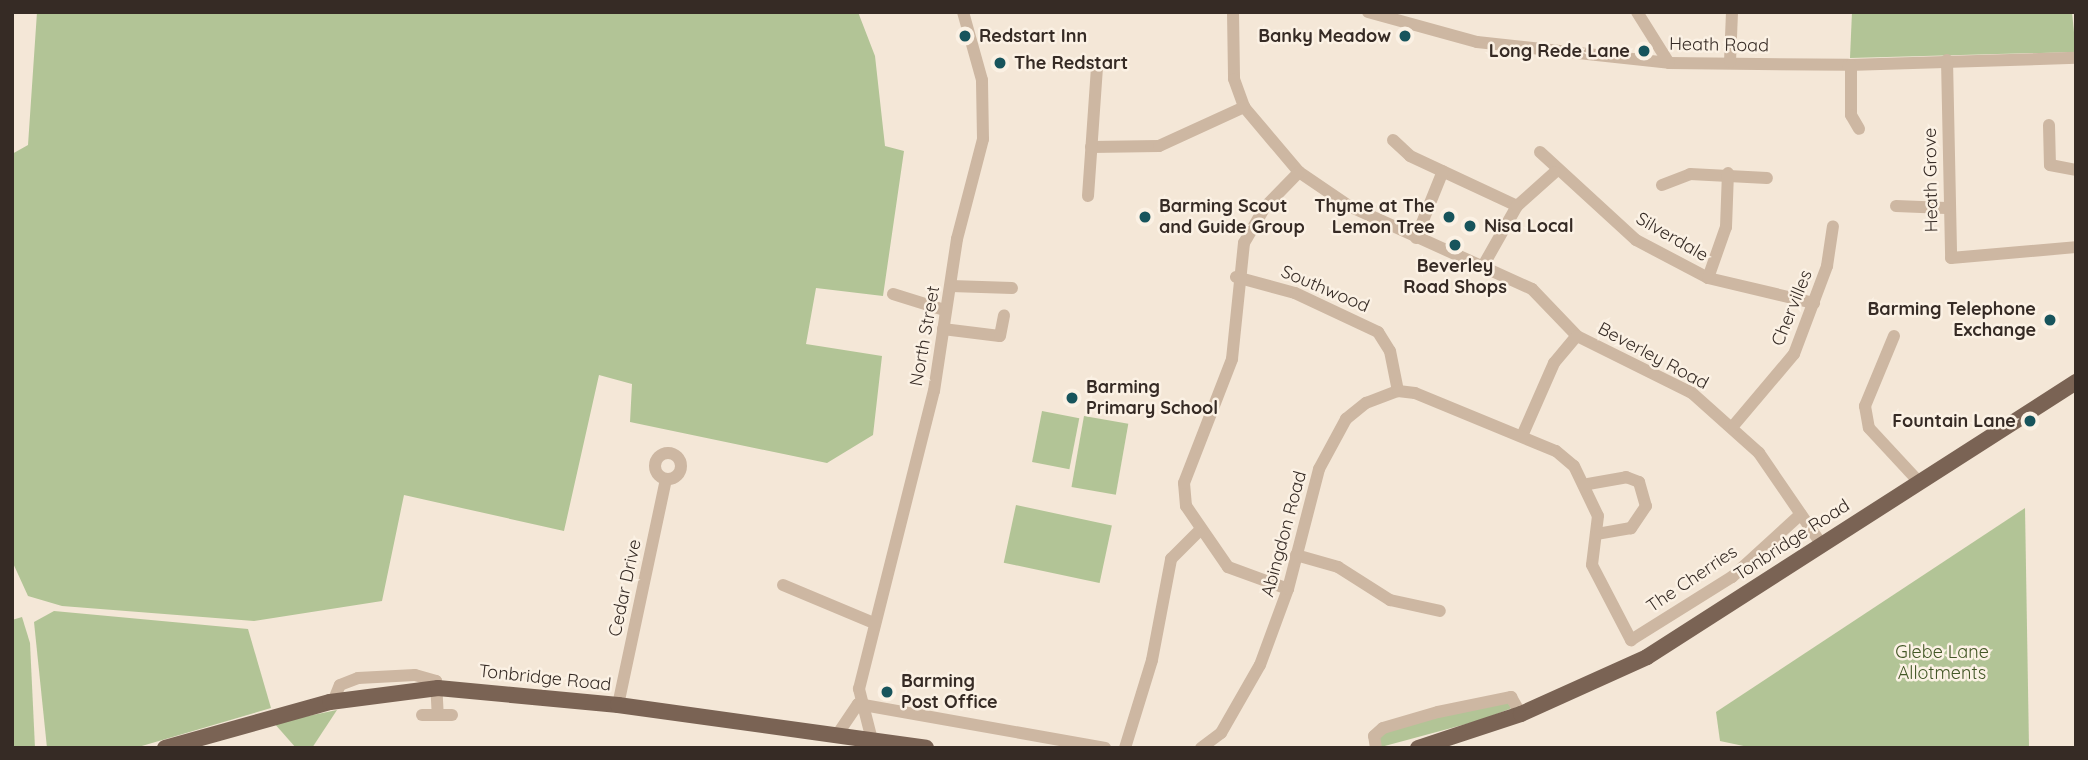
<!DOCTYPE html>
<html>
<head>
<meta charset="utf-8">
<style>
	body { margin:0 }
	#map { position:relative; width:2088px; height:760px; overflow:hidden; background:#f4e7d7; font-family:Quicksand,sans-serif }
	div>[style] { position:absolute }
	.green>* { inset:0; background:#b2c496; transform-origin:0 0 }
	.minor>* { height:12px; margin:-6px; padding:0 6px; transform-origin:6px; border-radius:6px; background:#cdb7a2 }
	.minor>.ring { margin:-6px; padding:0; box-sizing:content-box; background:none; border:12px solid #cdb7a2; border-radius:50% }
	.major>* { height:16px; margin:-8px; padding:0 8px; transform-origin:8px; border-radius:8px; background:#7a6354 }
	.dots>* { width:19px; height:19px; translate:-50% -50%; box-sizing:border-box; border:4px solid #fbf1e4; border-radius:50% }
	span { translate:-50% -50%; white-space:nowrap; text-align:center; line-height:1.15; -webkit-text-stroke:5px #fbf1e4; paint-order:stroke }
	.poi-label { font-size:18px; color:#362b25; font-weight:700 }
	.left { translate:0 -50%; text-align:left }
	.right { translate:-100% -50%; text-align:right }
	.street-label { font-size:18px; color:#362b25 }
	.park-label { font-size:18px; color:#435726 }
	.frame { position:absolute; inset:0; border:14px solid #362b25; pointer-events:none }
</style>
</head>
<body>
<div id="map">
	<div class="green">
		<div style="clip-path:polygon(37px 12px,858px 12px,875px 56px,885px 146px,904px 151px,883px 296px,816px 288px,806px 344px,882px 356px,873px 435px,827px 463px,630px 422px,632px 384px,599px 375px,564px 531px,404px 495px,382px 601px,254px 621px,62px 606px,28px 596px,12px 561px,12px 154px,28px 145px)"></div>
		<div style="clip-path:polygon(1852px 12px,2072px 12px,2076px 52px,1850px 58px)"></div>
		<div style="left:1042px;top:411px;width:38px;height:52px;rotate:11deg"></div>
		<div style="left:1084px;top:416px;width:45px;height:72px;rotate:10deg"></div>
		<div style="left:1016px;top:505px;width:98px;height:59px;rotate:12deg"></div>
		<div style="clip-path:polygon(2025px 508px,2029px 748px,1753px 748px,1720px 741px,1716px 712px)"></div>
		<div style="clip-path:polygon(54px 611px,248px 629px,271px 708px,135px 748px,47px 748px,34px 622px)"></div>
		<div style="clip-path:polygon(22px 617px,30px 643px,35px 748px,12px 748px,12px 620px)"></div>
		<div style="clip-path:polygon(1506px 701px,1512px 708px,1481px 720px,1381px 747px,1378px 736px,1387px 730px)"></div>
		<div style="clip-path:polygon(337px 710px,312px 748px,296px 748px,274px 723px)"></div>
	</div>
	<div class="minor">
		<div style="left:1233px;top:12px;width:67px;rotate:89.1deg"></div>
		<div style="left:1234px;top:79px;width:30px;rotate:70deg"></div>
		<div style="left:1244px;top:107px;width:85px;rotate:49.8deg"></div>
		<div style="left:1299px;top:172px;width:60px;rotate:34.2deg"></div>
		<div style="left:1349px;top:206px;width:201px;rotate:24.4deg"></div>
		<div style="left:1532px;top:289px;width:65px;rotate:46.2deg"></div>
		<div style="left:1577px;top:336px;width:128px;rotate:26.4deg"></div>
		<div style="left:1692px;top:393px;width:90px;rotate:41.8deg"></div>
		<div style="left:1759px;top:453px;width:108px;rotate:55.6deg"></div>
		<div style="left:1368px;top:12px;width:113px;rotate:15.4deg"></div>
		<div style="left:1477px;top:42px;width:193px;rotate:6.2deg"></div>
		<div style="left:1669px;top:63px;width:179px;rotate:0.6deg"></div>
		<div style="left:1848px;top:65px;width:228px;rotate:-1.8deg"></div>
		<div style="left:1637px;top:12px;width:60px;rotate:57.9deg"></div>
		<div style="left:1947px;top:60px;width:198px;rotate:88.8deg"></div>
		<div style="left:1951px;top:258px;width:125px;rotate:-5deg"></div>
		<div style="left:1730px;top:62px;width:50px;rotate:-87.7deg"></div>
		<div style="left:1851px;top:65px;width:50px;rotate:90deg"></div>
		<div style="left:1851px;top:115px;width:16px;rotate:60deg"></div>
		<div style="left:2049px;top:125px;width:40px;rotate:88.6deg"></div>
		<div style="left:2050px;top:165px;width:26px;rotate:11deg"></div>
		<div style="left:1393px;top:140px;width:23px;rotate:43deg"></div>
		<div style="left:1410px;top:156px;width:118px;rotate:25deg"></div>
		<div style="left:1091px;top:147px;width:68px;rotate:-0.8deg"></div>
		<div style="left:1159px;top:146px;width:94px;rotate:-24.6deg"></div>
		<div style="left:1540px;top:152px;width:130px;rotate:42.5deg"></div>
		<div style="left:1636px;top:240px;width:81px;rotate:27.8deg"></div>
		<div style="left:1708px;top:278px;width:109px;rotate:13.3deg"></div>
		<div style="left:1662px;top:185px;width:30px;rotate:-21deg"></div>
		<div style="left:1690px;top:174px;width:77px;rotate:3deg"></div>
		<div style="left:1088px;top:196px;width:129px;rotate:-86deg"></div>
		<div style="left:1896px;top:206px;width:50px;rotate:2.3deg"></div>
		<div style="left:1416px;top:238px;width:72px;rotate:-68.1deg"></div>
		<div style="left:1483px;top:266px;width:69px;rotate:-60.5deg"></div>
		<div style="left:1517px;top:206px;width:51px;rotate:-41.8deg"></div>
		<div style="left:1236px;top:277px;width:61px;rotate:15.2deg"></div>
		<div style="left:1295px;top:293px;width:92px;rotate:25.2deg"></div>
		<div style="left:1378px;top:332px;width:22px;rotate:58deg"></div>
		<div style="left:1390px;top:351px;width:41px;rotate:78.7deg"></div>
		<div style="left:1708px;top:278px;width:54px;rotate:-70.6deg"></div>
		<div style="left:1726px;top:227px;width:54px;rotate:-87.9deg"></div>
		<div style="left:951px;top:286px;width:61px;rotate:1.9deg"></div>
		<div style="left:893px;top:294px;width:53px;rotate:17.4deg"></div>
		<div style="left:943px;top:329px;width:57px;rotate:7deg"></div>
		<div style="left:1000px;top:336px;width:21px;rotate:-79deg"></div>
		<div style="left:1894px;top:336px;width:76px;rotate:112.5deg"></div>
		<div style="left:1865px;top:406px;width:22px;rotate:80deg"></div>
		<div style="left:1869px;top:428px;width:74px;rotate:47.2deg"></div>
		<div style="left:1734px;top:425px;width:93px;rotate:-49.8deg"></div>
		<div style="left:1794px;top:354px;width:94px;rotate:-69.4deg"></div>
		<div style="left:1827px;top:266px;width:40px;rotate:-81.5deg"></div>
		<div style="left:1522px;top:436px;width:80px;rotate:-66.3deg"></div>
		<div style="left:1554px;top:363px;width:35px;rotate:-50deg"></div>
		<div class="ring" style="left:655px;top:453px;width:14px;height:14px"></div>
		<div style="left:1588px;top:484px;width:39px;rotate:-10deg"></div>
		<div style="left:1626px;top:477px;width:14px;rotate:21deg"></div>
		<div style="left:1639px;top:482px;width:25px;rotate:74deg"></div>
		<div style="left:1646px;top:506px;width:27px;rotate:124deg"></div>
		<div style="left:1631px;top:528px;width:34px;rotate:170deg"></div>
		<div style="left:1296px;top:555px;width:44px;rotate:15.9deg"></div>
		<div style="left:1338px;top:567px;width:62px;rotate:32.4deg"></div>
		<div style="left:1390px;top:600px;width:51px;rotate:12.4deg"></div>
		<div style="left:783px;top:585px;width:99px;rotate:22.7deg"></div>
		<div style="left:1288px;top:589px;width:64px;rotate:-159.9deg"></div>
		<div style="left:1228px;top:567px;width:74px;rotate:-124.5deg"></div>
		<div style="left:1186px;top:506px;width:23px;rotate:-95deg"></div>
		<div style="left:1184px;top:483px;width:133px;rotate:-68.8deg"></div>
		<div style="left:1232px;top:359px;width:117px;rotate:-84.1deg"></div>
		<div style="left:1244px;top:243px;width:42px;rotate:-59.7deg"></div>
		<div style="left:1265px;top:207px;width:49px;rotate:-45.8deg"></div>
		<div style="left:333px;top:702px;width:18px;rotate:-68deg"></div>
		<div style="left:340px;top:685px;width:19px;rotate:-21deg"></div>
		<div style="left:358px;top:678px;width:57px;rotate:-3deg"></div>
		<div style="left:415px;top:675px;width:22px;rotate:16deg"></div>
		<div style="left:436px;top:681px;width:34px;rotate:87deg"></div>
		<div style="left:858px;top:704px;width:251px;rotate:10.1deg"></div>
		<div style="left:618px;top:705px;width:231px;rotate:-78deg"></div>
		<div style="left:422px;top:715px;width:30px"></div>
		<div style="left:837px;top:735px;width:37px;rotate:-56deg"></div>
		<div style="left:872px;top:740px;width:53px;rotate:-104.3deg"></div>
		<div style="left:859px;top:689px;width:307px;rotate:-75.9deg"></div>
		<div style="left:934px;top:391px;width:154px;rotate:-81.4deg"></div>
		<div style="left:957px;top:239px;width:103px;rotate:-75.4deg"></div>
		<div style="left:983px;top:139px;width:59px;rotate:-91deg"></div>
		<div style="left:982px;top:80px;width:71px;rotate:-105.6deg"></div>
		<div style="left:1125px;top:748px;width:92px;rotate:-72.9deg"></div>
		<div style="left:1152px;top:660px;width:103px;rotate:-79.3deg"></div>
		<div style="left:1171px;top:559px;width:40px;rotate:-45deg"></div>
		<div style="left:1201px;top:748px;width:25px;rotate:-37deg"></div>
		<div style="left:1221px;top:733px;width:78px;rotate:-60.2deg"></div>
		<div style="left:1260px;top:665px;width:81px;rotate:-69.8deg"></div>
		<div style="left:1288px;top:589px;width:124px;rotate:-75.5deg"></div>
		<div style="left:1319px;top:469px;width:57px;rotate:-61.6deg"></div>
		<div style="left:1346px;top:419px;width:26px;rotate:-39deg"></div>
		<div style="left:1366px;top:403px;width:34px;rotate:-21deg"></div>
		<div style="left:1398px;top:391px;width:17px;rotate:7deg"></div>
		<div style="left:1415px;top:393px;width:152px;rotate:22.4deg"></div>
		<div style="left:1556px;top:451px;width:23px;rotate:40deg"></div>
		<div style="left:1574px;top:466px;width:55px;rotate:64.4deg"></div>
		<div style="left:1598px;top:516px;width:49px;rotate:97deg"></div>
		<div style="left:1592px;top:565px;width:85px;rotate:62.5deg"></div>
		<div style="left:1631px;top:640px;width:119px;rotate:-32deg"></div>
		<div style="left:1732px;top:577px;width:93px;rotate:-42.4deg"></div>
		<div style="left:1376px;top:748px;width:12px;rotate:-99deg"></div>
		<div style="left:1374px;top:736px;width:12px;rotate:-42deg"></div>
		<div style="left:1383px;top:728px;width:57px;rotate:-16.2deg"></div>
		<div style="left:1438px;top:712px;width:75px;rotate:-11.6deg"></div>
		<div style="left:1511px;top:697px;width:20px;rotate:60deg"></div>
	</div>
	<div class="major">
		<div style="left:165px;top:748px;width:171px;rotate:-15.6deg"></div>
		<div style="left:330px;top:702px;width:109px;rotate:-7.4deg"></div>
		<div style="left:438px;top:688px;width:181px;rotate:5.4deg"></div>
		<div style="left:618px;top:705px;width:311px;rotate:7.9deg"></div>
		<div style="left:1418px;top:748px;width:108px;rotate:-18.3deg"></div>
		<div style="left:1521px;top:714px;width:138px;rotate:-24.3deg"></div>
		<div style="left:1647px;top:657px;width:510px;rotate:-32.66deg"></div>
	</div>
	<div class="dots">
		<div style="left:965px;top:36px;background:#17545c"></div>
		<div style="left:1405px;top:36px;background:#17545c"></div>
		<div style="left:1644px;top:51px;background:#17545c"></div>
		<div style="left:1000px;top:63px;background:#17545c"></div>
		<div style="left:1145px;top:217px;background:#17545c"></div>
		<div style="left:1449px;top:217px;background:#17545c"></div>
		<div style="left:1470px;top:226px;background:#17545c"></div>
		<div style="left:1455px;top:245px;background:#17545c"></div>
		<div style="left:2050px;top:320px;background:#17545c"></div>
		<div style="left:1072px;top:398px;background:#17545c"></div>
		<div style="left:2030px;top:421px;background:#17545c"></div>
		<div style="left:887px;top:692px;background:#17545c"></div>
	</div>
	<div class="poi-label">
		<span class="left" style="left:979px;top:36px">Redstart Inn</span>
		<span class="right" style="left:1391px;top:36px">Banky Meadow</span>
		<span class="right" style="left:1630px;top:51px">Long Rede Lane</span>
		<span class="left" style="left:1014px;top:63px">The Redstart</span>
		<span class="left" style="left:1159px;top:217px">Barming Scout<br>and Guide Group</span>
		<span class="right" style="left:1435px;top:217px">Thyme at The<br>Lemon Tree</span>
		<span class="left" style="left:1484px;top:226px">Nisa Local</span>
		<span style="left:1455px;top:277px">Beverley<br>Road Shops</span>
		<span class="right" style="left:2036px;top:320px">Barming Telephone<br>Exchange</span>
		<span class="left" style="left:1086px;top:398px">Barming<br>Primary School</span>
		<span class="right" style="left:2016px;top:421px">Fountain Lane</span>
		<span class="left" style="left:901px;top:692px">Barming<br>Post Office</span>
	</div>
	<div class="street-label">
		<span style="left:1719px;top:45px;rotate:1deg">Heath Road</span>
		<span style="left:1931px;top:180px;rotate:-91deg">Heath Grove</span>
		<span style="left:1672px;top:237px;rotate:30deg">Silverdale</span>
		<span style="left:1325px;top:289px;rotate:23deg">Southwood</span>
		<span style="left:1792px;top:308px;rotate:-68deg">Chervilles</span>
		<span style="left:925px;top:336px;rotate:-80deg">North Street</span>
		<span style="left:1653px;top:356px;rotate:28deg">Beverley Road</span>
		<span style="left:1284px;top:534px;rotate:-75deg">Abingdon Road</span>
		<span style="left:1792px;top:540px;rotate:-33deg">Tonbridge Road</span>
		<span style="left:1692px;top:579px;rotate:-34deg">The Cherries</span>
		<span style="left:625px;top:588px;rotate:-78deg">Cedar Drive</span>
		<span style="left:545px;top:678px;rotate:6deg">Tonbridge Road</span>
	</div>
	<div class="park-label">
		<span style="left:1942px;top:663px">Glebe Lane<br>Allotments</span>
	</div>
	<div class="frame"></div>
</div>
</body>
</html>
